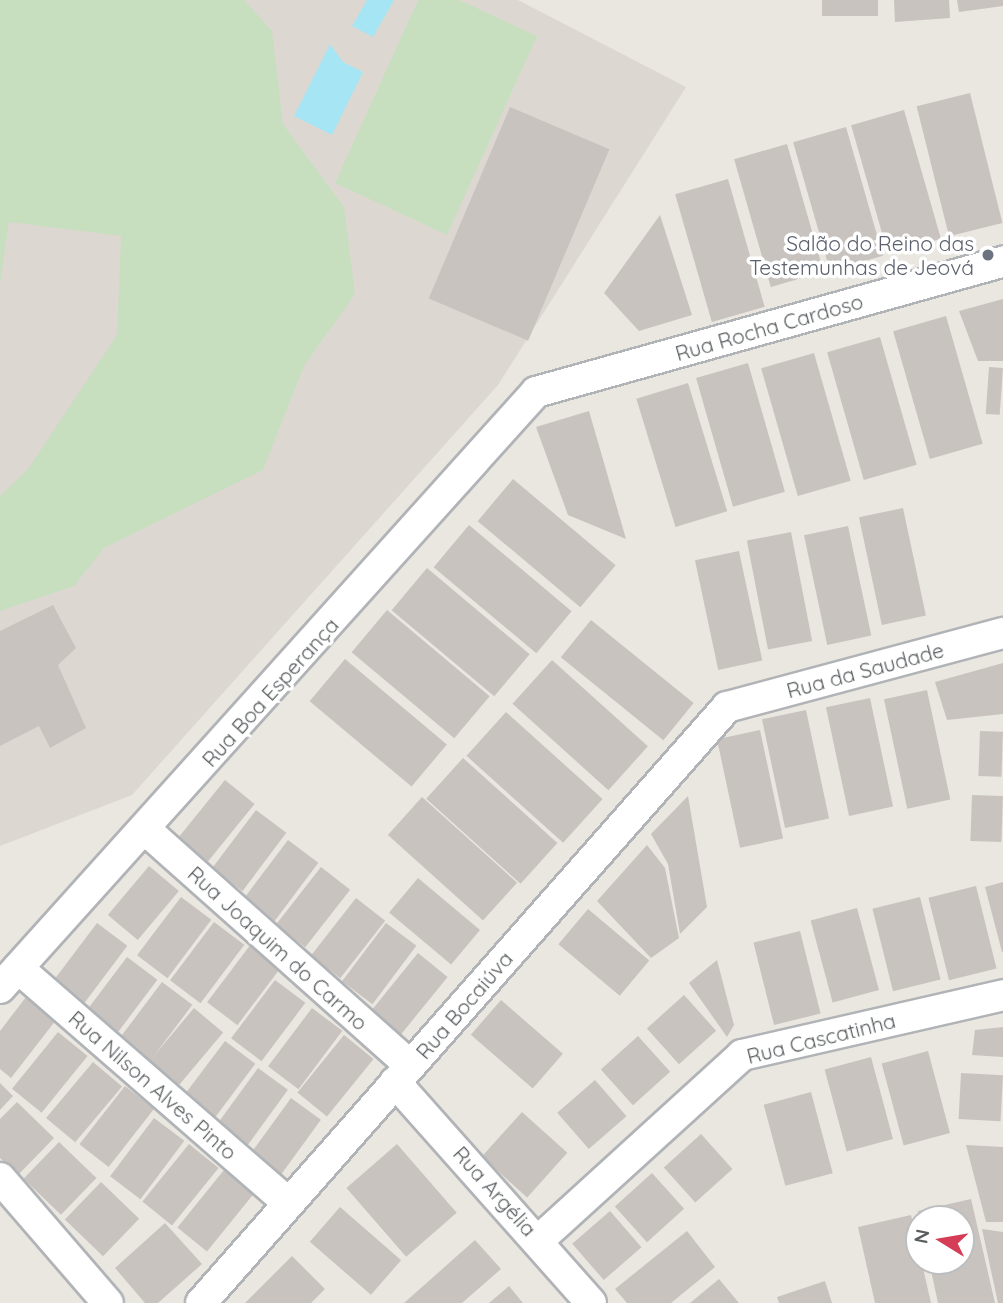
<!DOCTYPE html>
<html>
<head>
<meta charset="utf-8">
<style>
	body { margin:0 }
	#map { position:relative; width:1003px; height:1303px; overflow:hidden; background:#eae6e0; font-family:Quicksand,sans-serif }
	div>[style] { position:absolute }
	.education>* { inset:0; background:#ddd7d2 }
	.green>* { inset:0; background:#c7dfbf }
	.water>* { inset:0; background:#a6e5f4 }
	.building>* { inset:0; background:#c8c3bf; transform-origin:0 0 }
	.roads { filter:drop-shadow(2px 0 #b1b4b7) drop-shadow(-2px 0 #b1b4b7) drop-shadow(0 2px #b1b4b7) drop-shadow(0 -2px #b1b4b7) }
	.minor>* { height:30px; margin:-15px; padding:0 15px; transform-origin:15px; border-radius:15px; background:#fff }
	.dots>* { width:19px; height:19px; translate:-50% -50%; box-sizing:border-box; border:4px solid #fff; border-radius:50% }
	span { translate:-50% -50%; white-space:nowrap; text-align:center; line-height:1.15; -webkit-text-stroke:7px #fff; paint-order:stroke }
	.worship-label { font-size:21px; color:#5b616d }
	.right { translate:-100% -50%; text-align:right }
	.street-label { font-size:21px; color:#595d5f }
	.north { position:absolute; left:905px; top:1205px; width:70px; height:70px; box-sizing:border-box; background:#fff; border:2px solid #bdbebf; border-radius:50%; rotate:281deg; font-size:19px; font-weight:700; line-height:28px; text-align:center; color:#595d5f }
	.north::after { content:''; display:block; margin:auto; width:24px; height:32px; background:#d43d55; clip-path:polygon(50% 0,100% 100%,50% 72%,0 100%) }
</style>
</head>
<body>
<div id="map">
	<div class="education">
		<div style="clip-path:polygon(0 0,518px 0,686px 87px,498px 385px,132px 795px,0 846px)"></div>
	</div>
	<div class="green">
		<div style="clip-path:polygon(0 0,244px 0,272px 31px,283px 124px,344px 207px,355px 294px,304px 366px,263px 470px,104px 548px,74px 586px,0 611px,0 496px,28px 469px,117px 335px,121px 236px,9px 222px,0 284px)"></div>
		<div style="clip-path:polygon(418px 0,459px 0,537px 36px,447px 235px,335px 183px)"></div>
	</div>
	<div class="water">
		<div style="clip-path:polygon(367px 0,394px 0,373px 37px,352px 26px)"></div>
		<div style="clip-path:polygon(330px 44px,343px 62px,363px 72px,332px 135px,294px 116px)"></div>
	</div>
	<div class="building">
		<div style="left:822px;top:0;width:56px;height:16px"></div>
		<div style="clip-path:polygon(894px 0,949px 0,950px 18px,895px 22px)"></div>
		<div style="clip-path:polygon(957px 0,1003px 0,1003px 6px,959px 12px)"></div>
		<div style="left:970px;top:93px;width:134px;height:55px;rotate:76deg"></div>
		<div style="left:510px;top:107px;width:108px;height:208px;rotate:23deg"></div>
		<div style="left:904px;top:110px;width:134px;height:55px;rotate:74deg"></div>
		<div style="left:846px;top:127px;width:134px;height:55px;rotate:74deg"></div>
		<div style="left:787px;top:144px;width:133px;height:55px;rotate:74deg"></div>
		<div style="left:728px;top:179px;width:133px;height:55px;rotate:74deg"></div>
		<div style="clip-path:polygon(660px 215px,692px 315px,639px 331px,604px 293px)"></div>
		<div style="clip-path:polygon(1003px 299px,1003px 361px,978px 361px,959px 311px)"></div>
		<div style="left:946px;top:316px;width:133px;height:55px;rotate:74deg"></div>
		<div style="left:880px;top:337px;width:133px;height:55px;rotate:74deg"></div>
		<div style="left:814px;top:353px;width:133px;height:55px;rotate:74deg"></div>
		<div style="left:748px;top:363px;width:134px;height:54px;rotate:74deg"></div>
		<div style="left:989px;top:367px;width:14px;height:47px;rotate:4deg"></div>
		<div style="left:688px;top:383px;width:134px;height:54px;rotate:73deg"></div>
		<div style="clip-path:polygon(589px 411px,626px 539px,568px 515px,536px 427px)"></div>
		<div style="left:513px;top:479px;width:134px;height:55px;rotate:40deg"></div>
		<div style="left:903px;top:508px;width:110px;height:45px;rotate:78deg"></div>
		<div style="left:469px;top:525px;width:134px;height:55px;rotate:40deg"></div>
		<div style="left:848px;top:526px;width:112px;height:45px;rotate:78deg"></div>
		<div style="left:791px;top:532px;width:111px;height:45px;rotate:79deg"></div>
		<div style="left:739px;top:551px;width:112px;height:45px;rotate:78deg"></div>
		<div style="left:427px;top:568px;width:134px;height:55px;rotate:40deg"></div>
		<div style="clip-path:polygon(53px 605px,76px 648px,58px 665px,86px 728px,50px 748px,39px 726px,0 746px,0 631px)"></div>
		<div style="left:387px;top:610px;width:134px;height:55px;rotate:40deg"></div>
		<div style="left:591px;top:620px;width:132px;height:48px;rotate:39deg"></div>
		<div style="left:345px;top:659px;width:133px;height:55px;rotate:40deg"></div>
		<div style="left:552px;top:660px;width:129px;height:59px;rotate:42deg"></div>
		<div style="clip-path:polygon(1003px 663px,1003px 714px,947px 720px,935px 682px)"></div>
		<div style="left:927px;top:690px;width:112px;height:44px;rotate:78deg"></div>
		<div style="left:870px;top:698px;width:111px;height:45px;rotate:78deg"></div>
		<div style="left:806px;top:710px;width:111px;height:45px;rotate:78deg"></div>
		<div style="left:506px;top:712px;width:130px;height:59px;rotate:42deg"></div>
		<div style="left:760px;top:730px;width:111px;height:44px;rotate:78deg"></div>
		<div style="left:980px;top:731px;width:23px;height:45px;rotate:2deg"></div>
		<div style="left:463px;top:758px;width:127px;height:55px;rotate:42deg"></div>
		<div style="left:225px;top:780px;width:38px;height:74px;rotate:39deg"></div>
		<div style="left:972px;top:795px;width:31px;height:46px;rotate:2deg"></div>
		<div style="clip-path:polygon(688px 796px,707px 907px,680px 934px,668px 864px,651px 834px)"></div>
		<div style="left:422px;top:797px;width:128px;height:51px;rotate:42deg"></div>
		<div style="left:256px;top:810px;width:38px;height:73px;rotate:37deg"></div>
		<div style="left:288px;top:840px;width:38px;height:73px;rotate:37deg"></div>
		<div style="clip-path:polygon(647px 845px,665px 868px,679px 938px,651px 958px,597px 901px)"></div>
		<div style="left:149px;top:866px;width:39px;height:64px;rotate:40deg"></div>
		<div style="left:321px;top:867px;width:37px;height:73px;rotate:38deg"></div>
		<div style="left:418px;top:878px;width:81px;height:45px;rotate:40deg"></div>
		<div style="clip-path:polygon(1003px 882px,1003px 952px,1002px 952px,985px 887px)"></div>
		<div style="left:976px;top:886px;width:85px;height:49px;rotate:76deg"></div>
		<div style="left:181px;top:897px;width:38px;height:73px;rotate:37deg"></div>
		<div style="left:920px;top:897px;width:85px;height:49px;rotate:76deg"></div>
		<div style="left:356px;top:898px;width:37px;height:73px;rotate:38deg"></div>
		<div style="left:857px;top:908px;width:85px;height:48px;rotate:75deg"></div>
		<div style="left:588px;top:909px;width:80px;height:46px;rotate:40deg"></div>
		<div style="left:214px;top:922px;width:38px;height:73px;rotate:37deg"></div>
		<div style="left:97px;top:923px;width:38px;height:73px;rotate:37deg"></div>
		<div style="left:386px;top:923px;width:38px;height:73px;rotate:37deg"></div>
		<div style="left:800px;top:931px;width:85px;height:48px;rotate:76deg"></div>
		<div style="left:251px;top:944px;width:38px;height:73px;rotate:37deg"></div>
		<div style="left:418px;top:953px;width:38px;height:74px;rotate:39deg"></div>
		<div style="left:127px;top:957px;width:38px;height:73px;rotate:37deg"></div>
		<div style="clip-path:polygon(717px 960px,734px 1025px,727px 1037px,689px 983px)"></div>
		<div style="left:275px;top:980px;width:38px;height:73px;rotate:37deg"></div>
		<div style="left:162px;top:982px;width:38px;height:73px;rotate:37deg"></div>
		<div style="left:684px;top:995px;width:48px;height:50px;rotate:48deg"></div>
		<div style="clip-path:polygon(26px 997px,56px 1020px,11px 1078px,0 1069px,0 1031px)"></div>
		<div style="left:501px;top:1000px;width:82px;height:46px;rotate:41deg"></div>
		<div style="left:194px;top:1008px;width:38px;height:75px;rotate:40deg"></div>
		<div style="left:312px;top:1008px;width:38px;height:73px;rotate:37deg"></div>
		<div style="clip-path:polygon(1003px 1027px,1003px 1057px,972px 1055px,975px 1030px)"></div>
		<div style="left:58px;top:1032px;width:38px;height:73px;rotate:39deg"></div>
		<div style="left:344px;top:1035px;width:38px;height:74px;rotate:39deg"></div>
		<div style="left:638px;top:1036px;width:48px;height:50px;rotate:48deg"></div>
		<div style="left:225px;top:1041px;width:38px;height:73px;rotate:37deg"></div>
		<div style="left:928px;top:1051px;width:85px;height:48px;rotate:75deg"></div>
		<div style="left:871px;top:1057px;width:85px;height:48px;rotate:75deg"></div>
		<div style="left:93px;top:1062px;width:38px;height:73px;rotate:40deg"></div>
		<div style="left:258px;top:1068px;width:37px;height:73px;rotate:36deg"></div>
		<div style="left:961px;top:1073px;width:42px;height:46px;rotate:3deg"></div>
		<div style="left:595px;top:1080px;width:48px;height:50px;rotate:49deg"></div>
		<div style="clip-path:polygon(0 1083px,13px 1096px,0 1110px)"></div>
		<div style="left:125px;top:1086px;width:37px;height:74px;rotate:38deg"></div>
		<div style="left:811px;top:1092px;width:84px;height:49px;rotate:75deg"></div>
		<div style="left:291px;top:1098px;width:37px;height:73px;rotate:36deg"></div>
		<div style="clip-path:polygon(17px 1102px,54px 1138px,18px 1175px,0 1158px,0 1119px)"></div>
		<div style="left:522px;top:1112px;width:61px;height:60px;rotate:42deg"></div>
		<div style="left:154px;top:1118px;width:38px;height:73px;rotate:37deg"></div>
		<div style="left:701px;top:1134px;width:47px;height:50px;rotate:48deg"></div>
		<div style="left:59px;top:1142px;width:52px;height:51px;rotate:44deg"></div>
		<div style="left:189px;top:1144px;width:38px;height:74px;rotate:39deg"></div>
		<div style="left:397px;top:1144px;width:91px;height:67px;rotate:49deg"></div>
		<div style="clip-path:polygon(966px 1145px,1003px 1147px,1003px 1222px,986px 1222px)"></div>
		<div style="left:224px;top:1170px;width:38px;height:74px;rotate:39deg"></div>
		<div style="left:652px;top:1173px;width:48px;height:50px;rotate:48deg"></div>
		<div style="left:101px;top:1182px;width:53px;height:52px;rotate:44deg"></div>
		<div style="clip-path:polygon(971px 1199px,995px 1303px,938px 1303px,929px 1261px,961px 1261px,961px 1219px,919px 1219px,918px 1211px)"></div>
		<div style="left:340px;top:1207px;width:81px;height:46px;rotate:41deg"></div>
		<div style="left:610px;top:1211px;width:48px;height:50px;rotate:49deg"></div>
		<div style="clip-path:polygon(911px 1215px,931px 1303px,875px 1303px,858px 1227px)"></div>
		<div style="clip-path:polygon(165px 1223px,202px 1264px,158px 1303px,145px 1303px,115px 1268px)"></div>
		<div style="clip-path:polygon(982px 1229px,1003px 1232px,1003px 1303px,998px 1303px)"></div>
		<div style="clip-path:polygon(687px 1231px,715px 1267px,671px 1303px,627px 1303px,615px 1289px)"></div>
		<div style="clip-path:polygon(475px 1240px,501px 1269px,462px 1303px,404px 1303px)"></div>
		<div style="clip-path:polygon(292px 1256px,325px 1289px,311px 1303px,245px 1303px)"></div>
		<div style="clip-path:polygon(719px 1279px,739px 1303px,690px 1303px)"></div>
		<div style="clip-path:polygon(825px 1281px,832px 1303px,779px 1303px,777px 1297px)"></div>
		<div style="clip-path:polygon(509px 1286px,523px 1303px,489px 1303px)"></div>
	</div>
	<div class="roads">
		<div class="minor">
			<div style="left:147px;top:831px;width:352px;rotate:41.7deg"></div>
			<div style="left:18px;top:968px;width:358px;rotate:41deg"></div>
			<div style="left:0;top:988px;width:802px;rotate:-48.03deg"></div>
			<div style="left:536px;top:392px;width:485px;rotate:-15.6deg"></div>
			<div style="left:395px;top:1082px;width:295px;rotate:48.4deg"></div>
			<div style="left:0;top:1178px;width:165px;rotate:49.2deg"></div>
			<div style="left:539px;top:1240px;width:275px;rotate:-42.3deg"></div>
			<div style="left:742px;top:1055px;width:268px;rotate:-12.9deg"></div>
			<div style="left:201px;top:1303px;width:795px;rotate:-48.57deg"></div>
			<div style="left:727px;top:707px;width:286px;rotate:-15deg"></div>
		</div>
	</div>
	<div class="dots">
		<div style="left:988px;top:255px;background:#6b7280"></div>
	</div>
	<div class="worship-label">
		<span class="right" style="left:974px;top:255px">Salão do Reino das<br>Testemunhas de Jeová</span>
	</div>
	<div class="street-label">
		<span style="left:769px;top:327px;rotate:-16deg">Rua Rocha Cardoso</span>
		<span style="left:865px;top:670px;rotate:-15deg">Rua da Saudade</span>
		<span style="left:270px;top:692px;rotate:-48deg">Rua Boa Esperança</span>
		<span style="left:278px;top:948px;rotate:42deg">Rua Joaquim do Carmo</span>
		<span style="left:464px;top:1005px;rotate:-49deg">Rua Bocaiúva</span>
		<span style="left:821px;top:1038px;rotate:-14deg">Rua Cascatinha</span>
		<span style="left:153px;top:1085px;rotate:41deg">Rua Nilson Alves Pinto</span>
		<span style="left:495px;top:1191px;rotate:48deg">Rua Argélia</span>
	</div>
	<div class="north">N</div>
</div>
</body>
</html>
